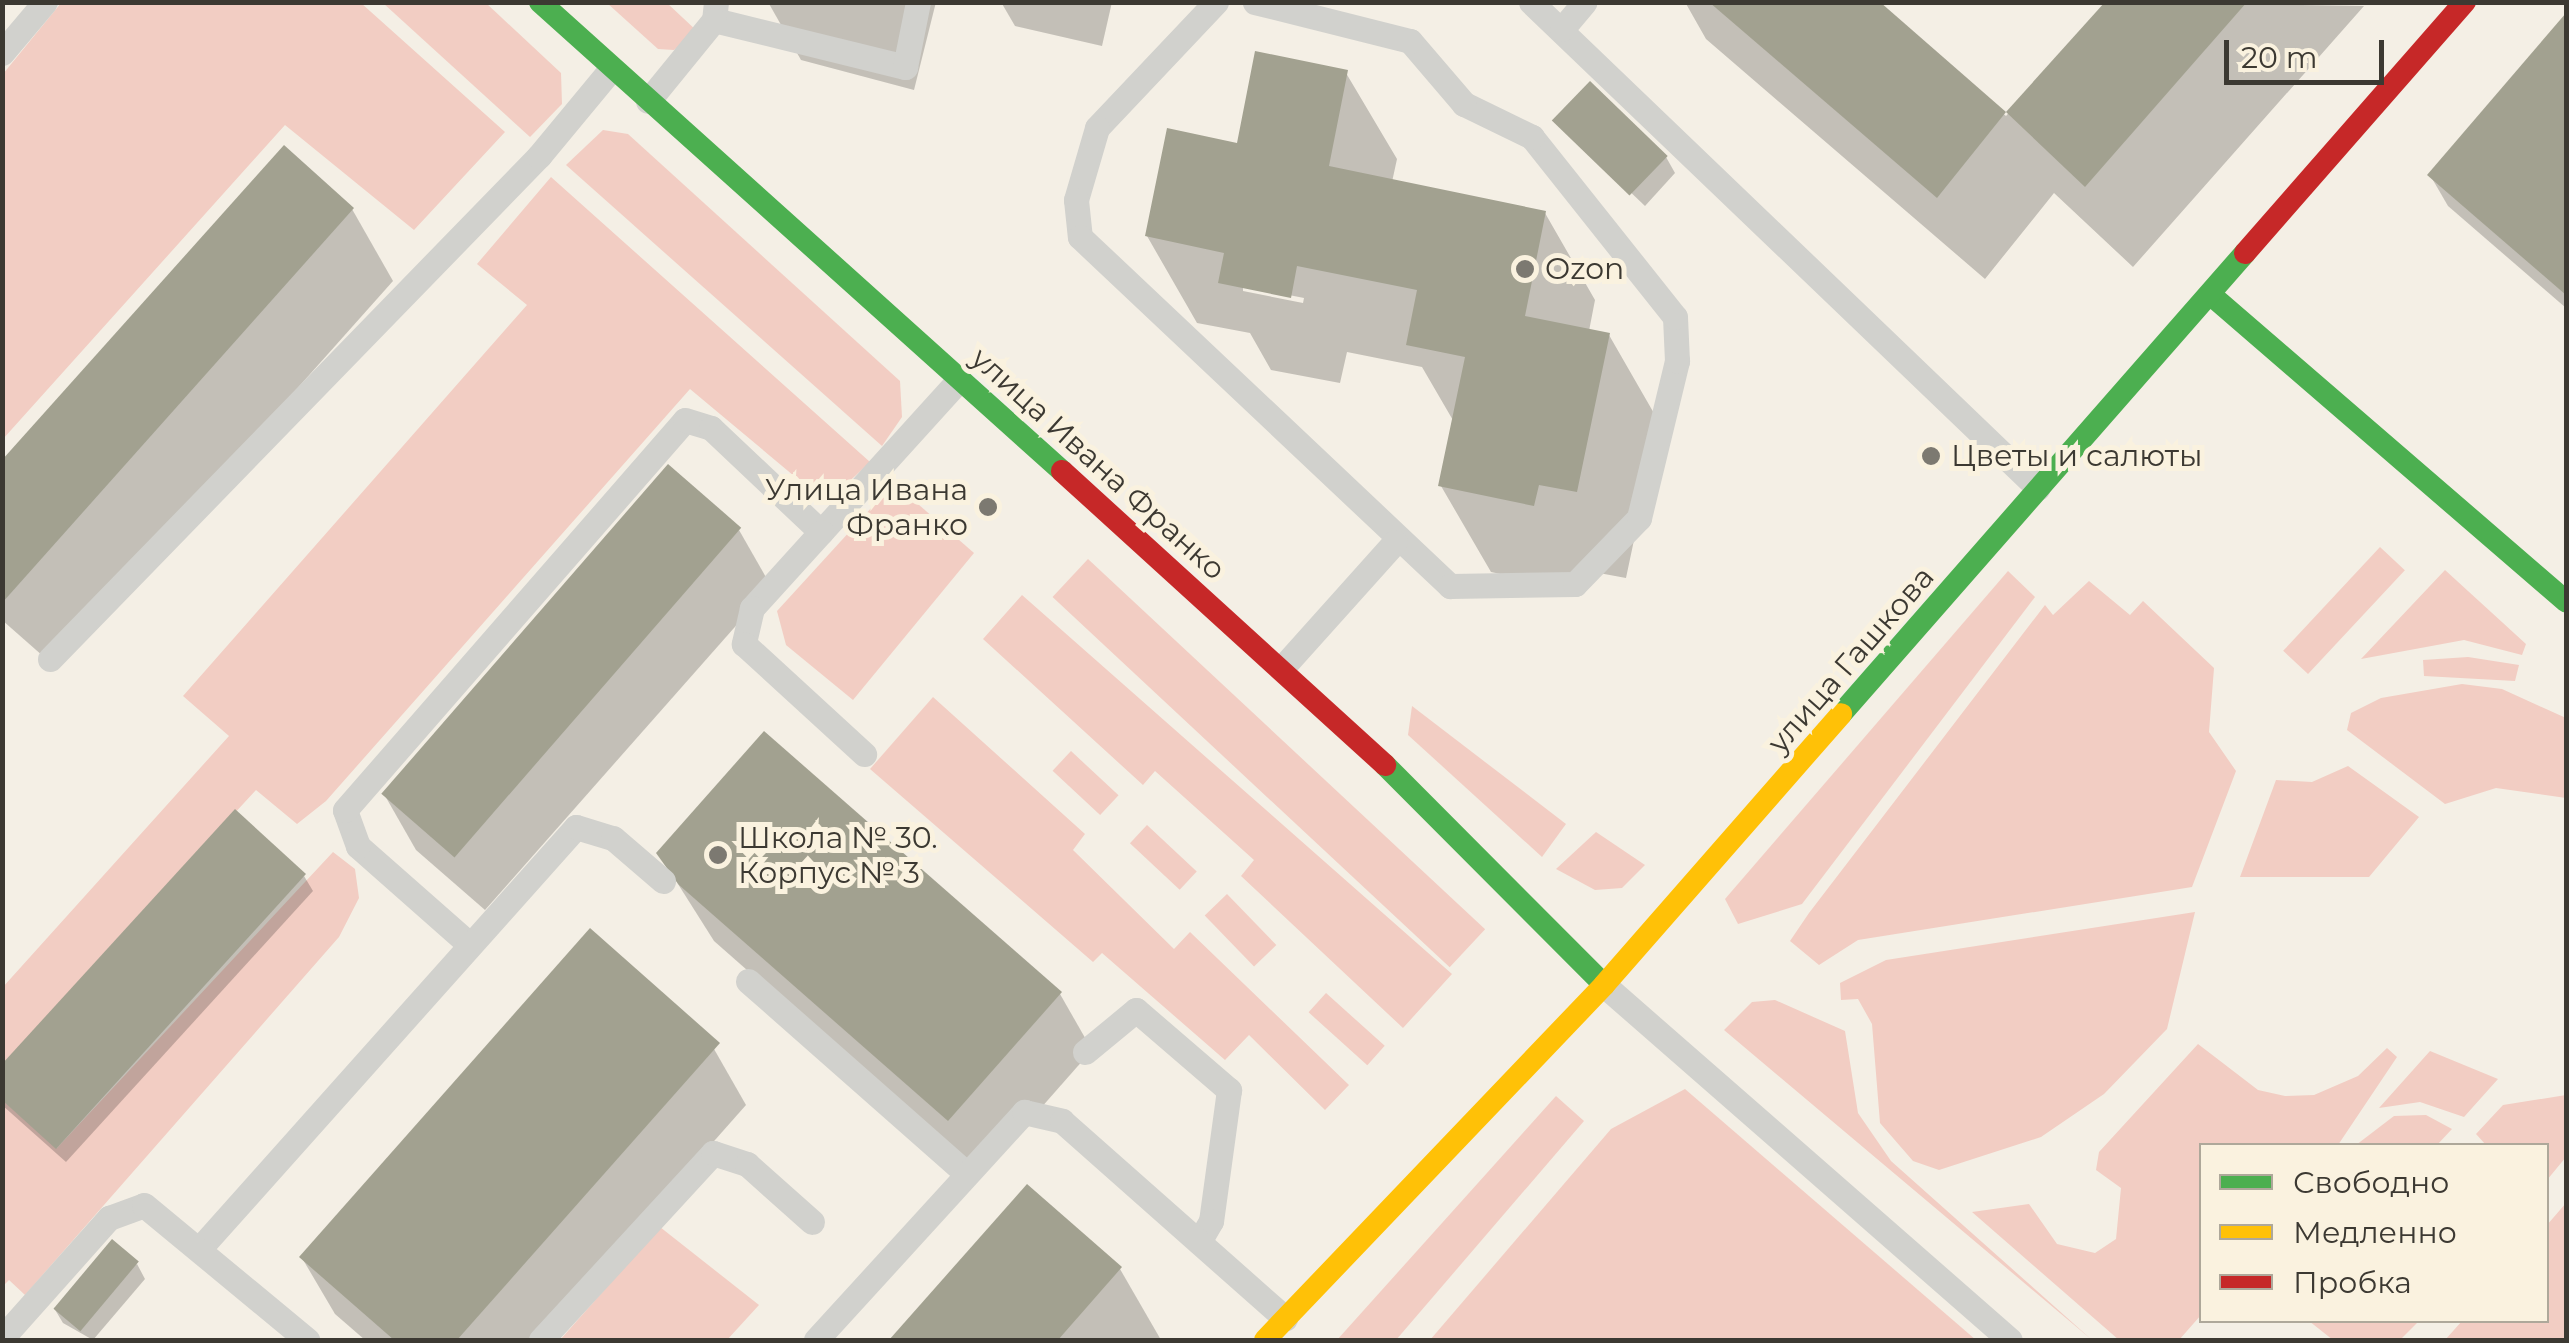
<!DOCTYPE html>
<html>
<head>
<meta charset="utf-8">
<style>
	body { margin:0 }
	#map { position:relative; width:2569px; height:1343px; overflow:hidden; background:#f4efe5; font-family:Montserrat,sans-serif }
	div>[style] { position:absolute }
	.green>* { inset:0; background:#f2cdc3; transform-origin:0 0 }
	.shadow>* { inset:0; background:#0003 }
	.building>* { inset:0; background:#a2a190; transform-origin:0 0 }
	.lane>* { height:25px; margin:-12.5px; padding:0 12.5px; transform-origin:12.5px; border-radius:12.5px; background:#d1d1cd }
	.fast>* { height:22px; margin:-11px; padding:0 11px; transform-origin:11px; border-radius:11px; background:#4caf50 }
	.slow>* { height:22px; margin:-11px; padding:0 11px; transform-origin:11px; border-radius:11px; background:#ffc107 }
	.jam>* { height:22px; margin:-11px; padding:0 11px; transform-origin:11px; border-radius:11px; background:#c62828 }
	.dots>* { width:28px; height:28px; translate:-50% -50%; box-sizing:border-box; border:5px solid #faf2df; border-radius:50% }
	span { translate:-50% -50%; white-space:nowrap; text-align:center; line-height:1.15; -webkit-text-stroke:10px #faf2df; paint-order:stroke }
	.poi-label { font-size:30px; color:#3c3932 }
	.left { translate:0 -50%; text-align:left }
	.right { translate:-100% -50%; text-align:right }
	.street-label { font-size:30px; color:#3c3932 }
	.frame { position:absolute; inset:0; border:5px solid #3c3932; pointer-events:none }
	.legend { position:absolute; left:2199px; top:1143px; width:350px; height:180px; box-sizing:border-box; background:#faf2df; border:2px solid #aea89a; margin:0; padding:12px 18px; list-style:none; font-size:30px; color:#3c3932 }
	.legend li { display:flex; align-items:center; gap:20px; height:50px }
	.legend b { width:50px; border:2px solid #aea89a }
	.scale { position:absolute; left:2224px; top:40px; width:160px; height:45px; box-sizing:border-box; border:5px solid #3c3932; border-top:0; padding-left:12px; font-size:30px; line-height:35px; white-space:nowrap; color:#3c3932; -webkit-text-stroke:8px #faf2df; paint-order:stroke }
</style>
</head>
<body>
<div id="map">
	<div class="green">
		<div style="clip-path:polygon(61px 3px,361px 3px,505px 132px,414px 230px,285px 125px,3px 439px,3px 74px)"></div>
		<div style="clip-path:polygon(383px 3px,486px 3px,561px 73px,562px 104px,530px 137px)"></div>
		<div style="clip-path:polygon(607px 3px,667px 3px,698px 32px,674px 50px,658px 49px)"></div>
		<div style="clip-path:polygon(603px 130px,628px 134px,900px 381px,902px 417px,882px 446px,566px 165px)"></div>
		<div style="clip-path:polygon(551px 177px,870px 462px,838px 492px,812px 491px,690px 389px,326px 801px,297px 824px,256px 790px,3px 1064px,3px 987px,229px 736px,183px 696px,527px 305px,477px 264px)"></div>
		<div style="clip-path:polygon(894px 483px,974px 553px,853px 700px,786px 645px,777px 611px)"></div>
		<div style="left:2380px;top:547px;width:34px;height:142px;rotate:43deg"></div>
		<div style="left:1088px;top:559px;width:543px;height:52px;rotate:43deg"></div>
		<div style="clip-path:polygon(2445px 570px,2526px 644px,2522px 655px,2464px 640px,2361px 659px)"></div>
		<div style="clip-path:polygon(2008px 571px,2035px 597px,1802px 904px,1738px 924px,1725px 899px)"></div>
		<div style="clip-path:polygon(2089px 581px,2130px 615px,2143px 601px,2214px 668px,2209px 732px,2236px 771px,2192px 887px,1858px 940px,1819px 965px,1790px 941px,1809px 913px,2045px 605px,2053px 615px)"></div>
		<div style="clip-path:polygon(1022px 595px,1452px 974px,1403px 1028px,1241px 876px,1254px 860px,1155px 771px,1143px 785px,983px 639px)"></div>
		<div style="clip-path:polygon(2468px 657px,2519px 665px,2515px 681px,2424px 676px,2423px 660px)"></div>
		<div style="clip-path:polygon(2462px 684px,2502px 689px,2566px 718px,2566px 798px,2496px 788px,2445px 804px,2347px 730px,2351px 713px,2381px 698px)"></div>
		<div style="clip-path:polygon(933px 697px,1085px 834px,1073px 850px,1174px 949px,1190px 932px,1349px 1085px,1325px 1110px,1249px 1035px,1225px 1060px,1102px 953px,1093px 962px,870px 769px)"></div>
		<div style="clip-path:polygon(1412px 706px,1566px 824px,1542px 857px,1408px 735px)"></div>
		<div style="left:1071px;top:751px;width:65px;height:27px;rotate:43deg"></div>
		<div style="clip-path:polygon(2348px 766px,2419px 817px,2369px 877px,2240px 877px,2276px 780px,2312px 782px)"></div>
		<div style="left:1147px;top:825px;width:68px;height:25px;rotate:43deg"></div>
		<div style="clip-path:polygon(1596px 832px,1645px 865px,1622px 888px,1595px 890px,1556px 869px)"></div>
		<div style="clip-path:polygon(333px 852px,355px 869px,359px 898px,339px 937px,25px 1295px,9px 1280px,3px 1286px,3px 1100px,57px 1148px)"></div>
		<div style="left:1227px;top:894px;width:71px;height:31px;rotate:46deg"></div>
		<div style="clip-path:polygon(2195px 912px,2167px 1029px,2104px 1094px,2041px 1137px,1939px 1170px,1913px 1161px,1880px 1123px,1872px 1024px,1858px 999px,1841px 1000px,1840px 983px,1886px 960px)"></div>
		<div style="left:1326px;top:993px;width:79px;height:26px;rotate:42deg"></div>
		<div style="clip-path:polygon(1775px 1000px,1845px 1031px,1858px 1113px,1891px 1161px,2092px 1340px,1724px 1030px,1752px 1002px)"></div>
		<div style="clip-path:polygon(2198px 1044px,2258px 1090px,2285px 1096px,2314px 1095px,2358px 1076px,2387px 1048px,2397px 1057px,2338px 1145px,2202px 1146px,2201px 1315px,2179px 1340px,2119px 1340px,1972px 1212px,2029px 1204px,2057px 1244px,2095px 1253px,2116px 1239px,2121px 1188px,2096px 1170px,2099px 1152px)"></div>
		<div style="clip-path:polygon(2430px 1051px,2498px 1079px,2464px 1117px,2420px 1102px,2379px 1108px)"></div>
		<div style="clip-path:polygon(1685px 1089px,1976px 1340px,1430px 1340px,1611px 1129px)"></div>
		<div style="clip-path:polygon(2566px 1095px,2566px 1157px,2547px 1180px,2546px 1146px,2486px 1145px,2476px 1134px,2503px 1105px)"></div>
		<div style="clip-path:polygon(1556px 1096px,1584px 1121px,1396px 1340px,1337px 1340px)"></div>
		<div style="clip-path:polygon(2426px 1115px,2452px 1129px,2437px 1145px,2356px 1145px,2394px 1116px)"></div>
		<div style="clip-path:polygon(2566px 1203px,2566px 1340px,2445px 1340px,2462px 1321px,2546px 1320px,2547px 1225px)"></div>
		<div style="clip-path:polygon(660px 1227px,759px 1305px,727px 1340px,560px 1340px)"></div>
		<div style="clip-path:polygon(2309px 1321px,2419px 1321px,2400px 1340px,2333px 1340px)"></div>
	</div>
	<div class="shadow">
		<div style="clip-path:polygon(768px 2px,936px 2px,914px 90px,801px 60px)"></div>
		<div style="clip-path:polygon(1001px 2px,1112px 2px,1102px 46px,1015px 26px)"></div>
		<div style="clip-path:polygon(1685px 2px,1876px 2px,2006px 116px,2108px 2px,2364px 6px,2133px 267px,2054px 193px,1985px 279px,1706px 39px)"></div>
		<div style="clip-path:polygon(2566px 17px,2566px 308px,2448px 206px,2430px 175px)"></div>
		<div style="clip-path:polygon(evenodd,1346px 73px,1397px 159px,1392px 182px,1545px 213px,1595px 300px,1589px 331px,1609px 335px,1659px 422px,1626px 578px,1588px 571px,1584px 592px,1491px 572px,1441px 486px,1454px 422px,1422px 367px,1347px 352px,1340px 383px,1271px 370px,1250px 333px,1197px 323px,1147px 236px,1239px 146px,1346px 73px,1243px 286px,1304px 298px,1303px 303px,1243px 291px,1243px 286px)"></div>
		<div style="clip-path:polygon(1557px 122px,1666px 157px,1675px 173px,1645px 206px)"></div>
		<div style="clip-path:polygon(352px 209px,393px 281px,52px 664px,2px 620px,2px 464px)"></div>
		<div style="clip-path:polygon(739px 530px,771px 586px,485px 910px,416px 850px,384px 794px)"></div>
		<div style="clip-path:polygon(659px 854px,1060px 994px,1092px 1050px,981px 1176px,714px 941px)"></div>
		<div style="clip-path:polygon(304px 876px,313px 891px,66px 1162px,2px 1105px,2px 1068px)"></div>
		<div style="clip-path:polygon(714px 1049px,746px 1105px,538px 1340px,365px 1340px,335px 1314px,302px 1258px)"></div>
		<div style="clip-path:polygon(1027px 1188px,1120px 1269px,1161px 1340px,892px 1340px)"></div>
		<div style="clip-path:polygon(137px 1264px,145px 1279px,93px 1340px,63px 1323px,54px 1308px)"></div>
	</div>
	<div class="building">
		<div style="clip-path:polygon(1709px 2px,1880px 2px,2006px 112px,1937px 198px)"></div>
		<div style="clip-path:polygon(2105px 2px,2247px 2px,2085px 187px,2006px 112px)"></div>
		<div style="clip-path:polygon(2566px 13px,2566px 295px,2427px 175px)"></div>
		<div style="clip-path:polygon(1255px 51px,1348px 70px,1329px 166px,1546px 211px,1525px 316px,1610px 333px,1577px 492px,1539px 485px,1534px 506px,1438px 486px,1465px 357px,1406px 345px,1417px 290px,1297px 266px,1291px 298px,1218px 283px,1224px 253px,1145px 236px,1167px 128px,1237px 143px)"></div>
		<div style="left:1590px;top:81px;width:108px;height:55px;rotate:44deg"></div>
		<div style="clip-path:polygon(284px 145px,354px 208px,2px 603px,2px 460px)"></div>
		<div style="left:668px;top:464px;width:97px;height:437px;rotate:41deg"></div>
		<div style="clip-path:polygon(764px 731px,1062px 992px,948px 1121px,679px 885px,656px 853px)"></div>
		<div style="clip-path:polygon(235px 809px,306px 874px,56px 1149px,2px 1100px,2px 1064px)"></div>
		<div style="clip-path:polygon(590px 928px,720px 1043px,457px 1340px,394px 1340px,299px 1257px)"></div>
		<div style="clip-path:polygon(1027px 1184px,1122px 1267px,1058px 1340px,889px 1340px)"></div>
		<div style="left:112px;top:1239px;width:35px;height:91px;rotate:40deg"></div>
	</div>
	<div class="lane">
		<div style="left:716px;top:2px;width:18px;rotate:96deg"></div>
		<div style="left:714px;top:20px;width:197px;rotate:13.8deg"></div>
		<div style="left:905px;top:67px;width:66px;rotate:-78.7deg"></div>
		<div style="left:1216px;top:2px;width:173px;rotate:133.4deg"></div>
		<div style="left:1097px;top:128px;width:75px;rotate:106.3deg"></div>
		<div style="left:1076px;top:200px;width:37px;rotate:84deg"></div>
		<div style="left:1080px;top:237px;width:509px;rotate:43.33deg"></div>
		<div style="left:1450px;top:586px;width:125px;rotate:-0.9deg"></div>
		<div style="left:1575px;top:584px;width:92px;rotate:-45.9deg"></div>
		<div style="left:1639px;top:518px;width:162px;rotate:-76.4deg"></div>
		<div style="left:1677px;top:361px;width:44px;rotate:-92.6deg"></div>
		<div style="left:1675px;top:317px;width:230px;rotate:-128.5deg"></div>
		<div style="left:1532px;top:137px;width:76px;rotate:-154.1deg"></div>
		<div style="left:1464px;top:104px;width:83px;rotate:-130.6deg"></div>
		<div style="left:1410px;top:41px;width:160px;rotate:-165.9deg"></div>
		<div style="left:1531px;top:2px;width:702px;rotate:43.79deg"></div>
		<div style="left:1562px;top:29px;width:35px;rotate:-50deg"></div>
		<div style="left:2px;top:53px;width:67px;rotate:-49.9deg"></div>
		<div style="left:648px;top:101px;width:104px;rotate:-50.8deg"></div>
		<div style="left:821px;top:532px;width:205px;rotate:-47.8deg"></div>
		<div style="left:50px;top:659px;width:702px;rotate:-45.81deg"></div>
		<div style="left:539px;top:156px;width:113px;rotate:-50.4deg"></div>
		<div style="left:1282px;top:668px;width:169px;rotate:-48.1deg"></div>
		<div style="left:469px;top:944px;width:148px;rotate:-138.6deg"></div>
		<div style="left:358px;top:846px;width:38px;rotate:-110deg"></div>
		<div style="left:345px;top:810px;width:517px;rotate:-48.92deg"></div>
		<div style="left:685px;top:420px;width:27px;rotate:17deg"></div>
		<div style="left:711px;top:428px;width:151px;rotate:43.4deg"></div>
		<div style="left:821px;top:532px;width:103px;rotate:132.2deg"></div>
		<div style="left:752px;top:608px;width:37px;rotate:103deg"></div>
		<div style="left:744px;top:644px;width:163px;rotate:42.5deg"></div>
		<div style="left:748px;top:981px;width:289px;rotate:41.4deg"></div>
		<div style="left:1604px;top:985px;width:539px;rotate:41.17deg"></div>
		<div style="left:1085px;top:1052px;width:66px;rotate:-39.5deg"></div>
		<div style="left:1136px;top:1010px;width:123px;rotate:40.7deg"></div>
		<div style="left:1229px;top:1090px;width:132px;rotate:97.8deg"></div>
		<div style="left:1211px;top:1221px;width:24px;rotate:120deg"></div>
		<div style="left:201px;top:1247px;width:563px;rotate:-48.24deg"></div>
		<div style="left:576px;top:827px;width:39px;rotate:17deg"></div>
		<div style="left:613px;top:838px;width:66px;rotate:40.7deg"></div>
		<div style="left:2px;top:1338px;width:161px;rotate:-48.3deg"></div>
		<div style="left:109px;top:1218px;width:37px;rotate:-20deg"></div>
		<div style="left:144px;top:1205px;width:212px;rotate:39.6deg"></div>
		<div style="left:541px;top:1340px;width:254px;rotate:-47.4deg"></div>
		<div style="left:713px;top:1153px;width:36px;rotate:18deg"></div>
		<div style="left:747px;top:1164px;width:87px;rotate:41.7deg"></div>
		<div style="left:816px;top:1340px;width:309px;rotate:-47.6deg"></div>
		<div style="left:1024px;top:1112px;width:39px;rotate:13deg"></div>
		<div style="left:1062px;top:1121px;width:298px;rotate:41.5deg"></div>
	</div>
	<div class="fast">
		<div style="left:540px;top:2px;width:702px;rotate:41.94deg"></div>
		<div style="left:2211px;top:295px;width:469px;rotate:40.8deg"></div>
		<div style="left:1841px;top:714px;width:613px;rotate:-48.77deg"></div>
		<div style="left:1385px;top:765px;width:310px;rotate:45.1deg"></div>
	</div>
	<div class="slow">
		<div style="left:1265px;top:1340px;width:491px;rotate:-46.3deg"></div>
		<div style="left:1604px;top:985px;width:360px;rotate:-48.8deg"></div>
	</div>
	<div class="jam">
		<div style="left:2245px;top:253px;width:334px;rotate:-48.8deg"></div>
		<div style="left:1062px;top:471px;width:437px;rotate:42.3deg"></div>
	</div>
	<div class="dots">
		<div style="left:1525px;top:269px;background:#7c7971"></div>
		<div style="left:1931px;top:456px;background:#7c7971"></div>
		<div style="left:988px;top:507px;background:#7c7971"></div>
		<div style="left:718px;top:855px;background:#7c7971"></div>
	</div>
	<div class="poi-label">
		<span class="left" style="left:1545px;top:269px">Ozon</span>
		<span class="left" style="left:1951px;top:456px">Цветы и салюты</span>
		<span class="right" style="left:968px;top:507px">Улица Ивана<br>Франко</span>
		<span class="left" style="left:738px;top:855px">Школа № 30.<br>Корпус № 3</span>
	</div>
	<div class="street-label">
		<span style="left:1098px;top:464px;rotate:42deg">улица Ивана Франко</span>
		<span style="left:1851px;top:660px;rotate:-49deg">улица Гашкова</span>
	</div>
	<div class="frame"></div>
	<ul class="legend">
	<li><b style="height:12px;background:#4caf50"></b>Свободно</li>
	<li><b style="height:12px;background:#ffc107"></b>Медленно</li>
	<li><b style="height:12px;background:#c62828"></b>Пробка</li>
	</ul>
	<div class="scale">20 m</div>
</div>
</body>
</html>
